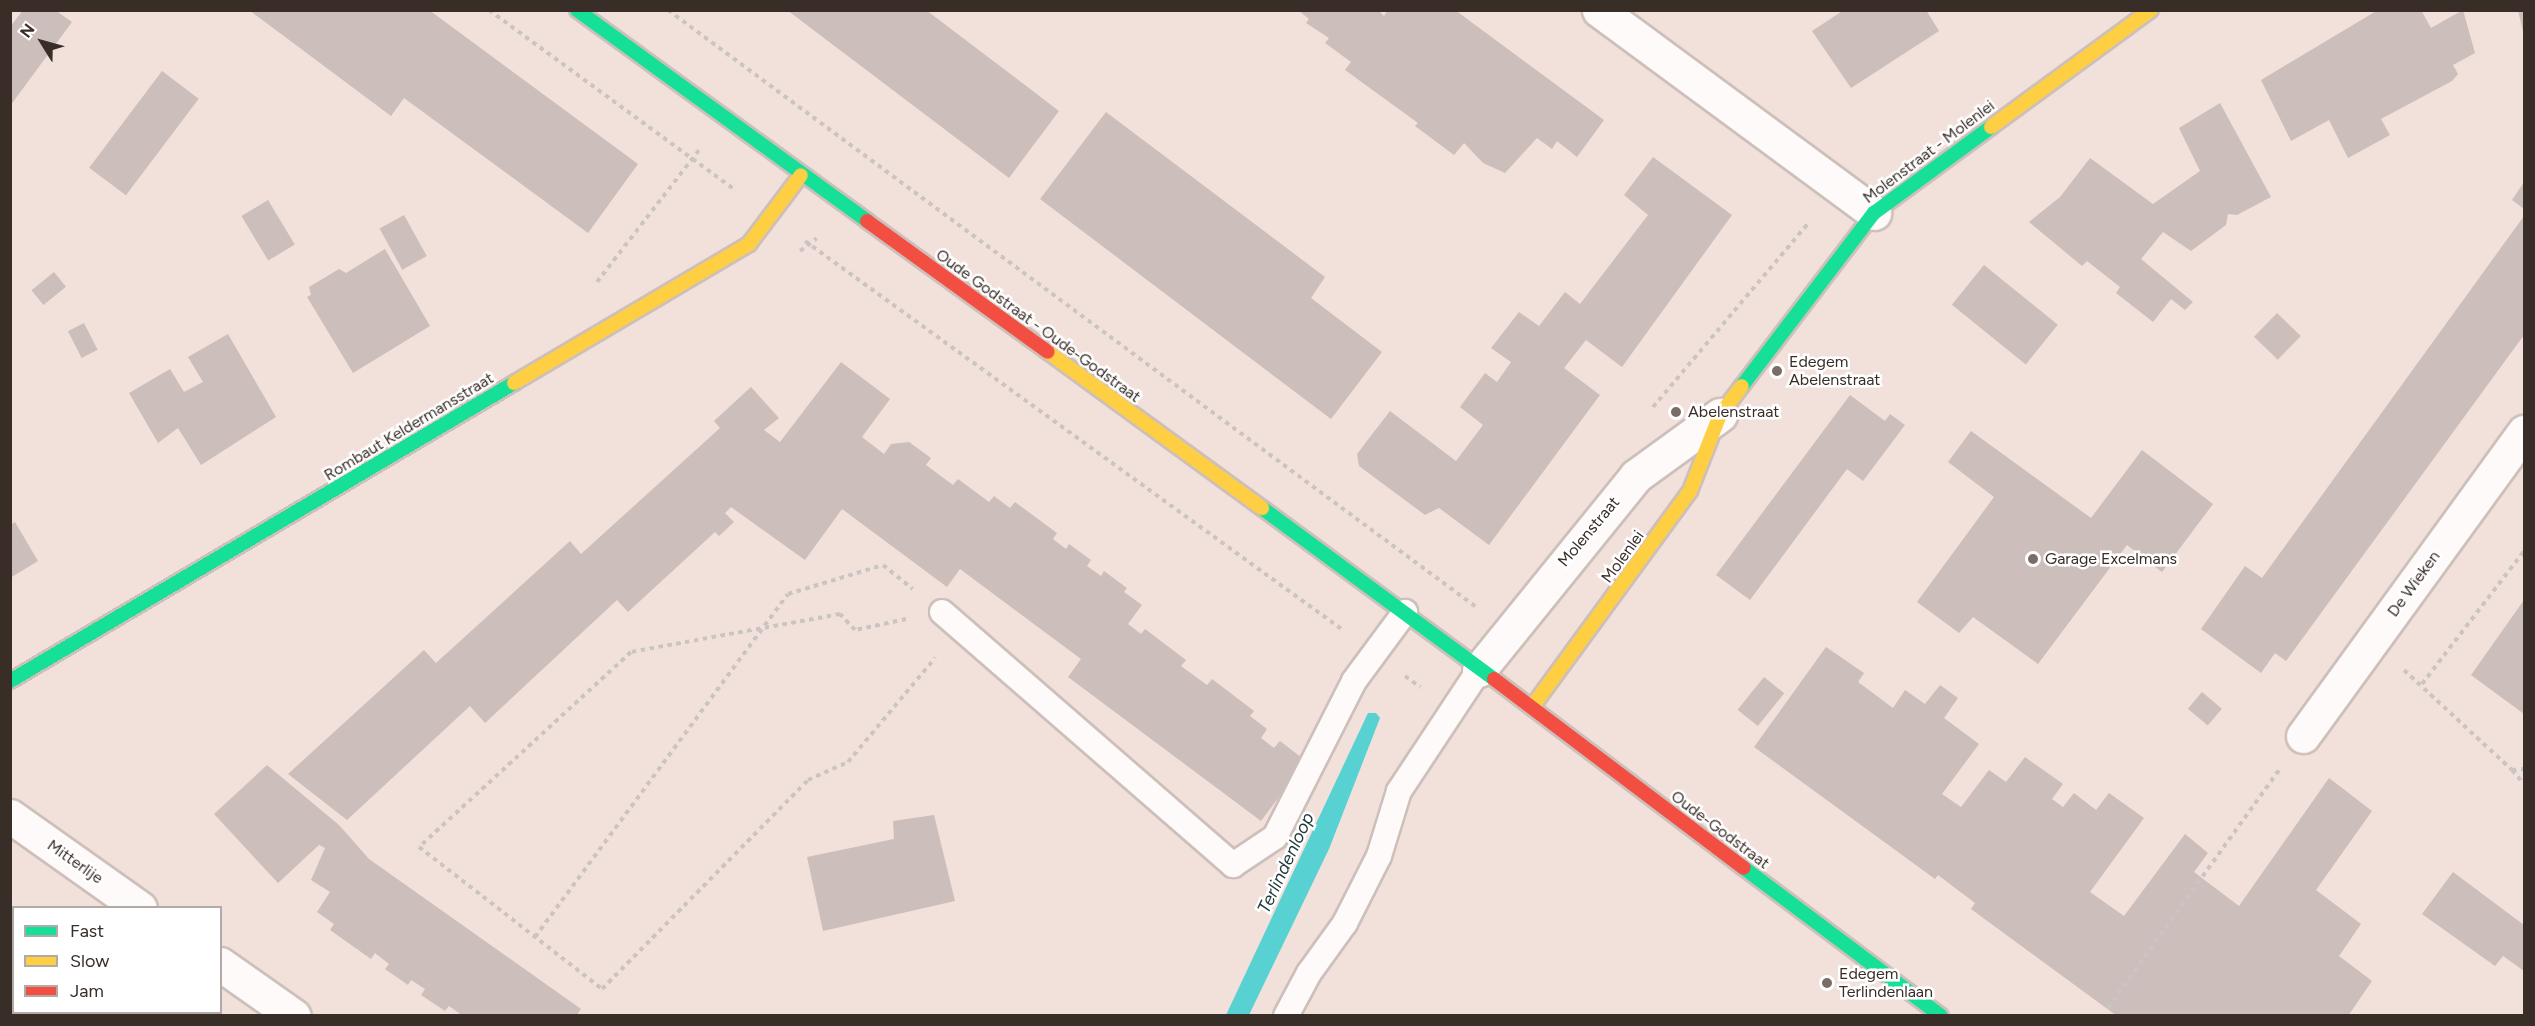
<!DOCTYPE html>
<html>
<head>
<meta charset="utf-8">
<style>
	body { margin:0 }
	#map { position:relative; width:2535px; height:1026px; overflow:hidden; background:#f2e0da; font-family:Figtree,sans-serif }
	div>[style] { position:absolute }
	.water>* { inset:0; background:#57d1d1 }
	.building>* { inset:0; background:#ccbeba; transform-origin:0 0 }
	.path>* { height:4px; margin-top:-2px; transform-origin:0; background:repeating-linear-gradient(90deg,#cac5c2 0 4.5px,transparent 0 9px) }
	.roads { filter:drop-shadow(2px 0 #cdbfba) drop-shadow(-2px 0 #cdbfba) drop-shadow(0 2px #cdbfba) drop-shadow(0 -2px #cdbfba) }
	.lane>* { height:24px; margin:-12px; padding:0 12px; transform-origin:12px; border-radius:12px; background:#fdfaf9 }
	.street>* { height:33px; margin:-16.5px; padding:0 16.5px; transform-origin:16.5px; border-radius:16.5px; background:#fdfaf9 }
	.fast>* { height:14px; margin:-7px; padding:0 7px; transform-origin:7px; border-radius:7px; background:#16e098 }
	.slow>* { height:14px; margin:-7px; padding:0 7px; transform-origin:7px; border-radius:7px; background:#ffcf43 }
	.jam>* { height:14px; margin:-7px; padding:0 7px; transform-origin:7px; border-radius:7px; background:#f24e42 }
	.dots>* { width:16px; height:16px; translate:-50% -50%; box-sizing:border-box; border:3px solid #fff; border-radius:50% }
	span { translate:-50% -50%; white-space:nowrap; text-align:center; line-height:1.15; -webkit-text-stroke:5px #fff; paint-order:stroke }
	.street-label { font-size:16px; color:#392d28 }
	.poi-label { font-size:16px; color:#392d28 }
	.left { translate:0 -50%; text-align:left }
	.water-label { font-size:18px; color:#1f3939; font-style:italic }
	.frame { position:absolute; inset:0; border:12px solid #392d28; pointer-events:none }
	.legend { position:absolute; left:12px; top:906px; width:210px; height:108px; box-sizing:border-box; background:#fff; border:2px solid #b0aba9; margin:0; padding:8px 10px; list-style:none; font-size:18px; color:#392d28 }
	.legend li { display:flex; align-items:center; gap:12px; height:30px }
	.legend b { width:30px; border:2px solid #b0aba9 }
	.north { position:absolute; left:12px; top:12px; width:60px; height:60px; -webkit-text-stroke:4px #fff; paint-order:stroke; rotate:307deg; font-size:16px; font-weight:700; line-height:24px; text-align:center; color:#392d28 }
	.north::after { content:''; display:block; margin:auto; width:21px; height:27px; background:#392d28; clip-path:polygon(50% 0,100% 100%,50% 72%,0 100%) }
</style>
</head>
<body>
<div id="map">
	<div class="water">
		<div style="clip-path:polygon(1368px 713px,1376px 713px,1380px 718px,1329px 849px,1249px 1015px,1226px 1015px)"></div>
	</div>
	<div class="building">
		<div style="clip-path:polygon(23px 10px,55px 10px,72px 22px,10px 106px,10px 27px)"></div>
		<div style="clip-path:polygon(249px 10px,429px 10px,638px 164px,588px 233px,404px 98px,391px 116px)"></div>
		<div style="clip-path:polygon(787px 10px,926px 10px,1059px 111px,1009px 178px)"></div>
		<div style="clip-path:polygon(1298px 10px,1378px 10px,1384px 16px,1388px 10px,1455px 10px,1604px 120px,1577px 157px,1557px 141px,1552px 149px,1537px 138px,1505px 173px,1483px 163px,1464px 143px,1454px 155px,1415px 126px,1418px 123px,1345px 70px,1351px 62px,1325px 43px,1329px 38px,1306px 23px,1309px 19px)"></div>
		<div style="clip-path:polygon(1844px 10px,1926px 10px,1939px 31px,1851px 88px,1812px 31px)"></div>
		<div style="clip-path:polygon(2378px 10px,2421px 10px,2431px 28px,2463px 10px,2475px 53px,2453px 65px,2458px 74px,2452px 81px,2381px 119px,2390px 135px,2348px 158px,2329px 120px,2291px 141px,2261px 80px)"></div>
		<div style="clip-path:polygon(2518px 10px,2524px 10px,2524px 36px)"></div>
		<div style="left:162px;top:71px;width:46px;height:121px;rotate:37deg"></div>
		<div style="clip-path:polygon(2220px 103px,2271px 197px,2237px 215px,2228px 214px,2226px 225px,2191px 251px,2163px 232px,2141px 259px,2193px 302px,2185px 310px,2171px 299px,2153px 322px,2116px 293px,2120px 287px,2087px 261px,2082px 266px,2029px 222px,2060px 197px,2090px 158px,2153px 204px,2200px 171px,2179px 128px)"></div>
		<div style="clip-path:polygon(1106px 112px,1325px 277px,1311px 298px,1382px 352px,1331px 419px,1040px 199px)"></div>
		<div style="clip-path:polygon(1653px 157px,1732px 215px,1622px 367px,1586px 340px,1564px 368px,1600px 395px,1489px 545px,1439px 508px,1425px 515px,1359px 466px,1357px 454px,1390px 411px,1456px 461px,1483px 425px,1460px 407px,1485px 373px,1497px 382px,1511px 362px,1491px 348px,1519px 312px,1539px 326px,1565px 292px,1580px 304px,1648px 215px,1624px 195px)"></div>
		<div style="clip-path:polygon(2524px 182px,2524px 209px,2512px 200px)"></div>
		<div style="left:268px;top:200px;width:52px;height:31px;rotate:59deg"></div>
		<div style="left:404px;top:215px;width:47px;height:28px;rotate:61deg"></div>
		<div style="clip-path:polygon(2524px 216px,2524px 335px,2286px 661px,2275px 653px,2261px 673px,2201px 629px,2245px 566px,2262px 578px)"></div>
		<div style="clip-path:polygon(385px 249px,430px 326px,353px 373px,307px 297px,311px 295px,309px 287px,339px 269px,346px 273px)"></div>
		<div style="left:1984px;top:265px;width:95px;height:51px;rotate:39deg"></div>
		<div style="left:54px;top:272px;width:19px;height:29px;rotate:51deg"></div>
		<div style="left:2277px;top:313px;width:33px;height:33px;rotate:44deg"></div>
		<div style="left:84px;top:323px;width:30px;height:18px;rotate:63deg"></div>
		<div style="clip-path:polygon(228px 334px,276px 417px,201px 465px,178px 428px,158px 443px,129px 393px,170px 369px,184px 392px,203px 382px,188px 357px)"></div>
		<div style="clip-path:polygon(841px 362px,890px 399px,862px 437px,884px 454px,891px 444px,909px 442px,931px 458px,926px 465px,953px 485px,958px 479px,989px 502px,994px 496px,1010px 508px,1015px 502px,1057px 533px,1053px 539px,1066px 549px,1069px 544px,1091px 560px,1087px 566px,1101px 576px,1104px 571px,1127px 588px,1124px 592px,1142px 605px,1128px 624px,1141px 634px,1145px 629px,1186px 660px,1181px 666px,1207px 685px,1212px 679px,1254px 711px,1250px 716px,1267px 729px,1261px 738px,1274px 748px,1280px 741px,1306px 761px,1261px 821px,1068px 677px,1081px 659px,960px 569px,947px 587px,842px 509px,805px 560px,731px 507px,725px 513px,734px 522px,719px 536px,715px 532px,628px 612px,617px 600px,485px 723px,470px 706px,347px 820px,288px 774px,424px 650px,436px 663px,570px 541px,581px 554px,720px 428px,714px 421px,751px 387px,779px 418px,764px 430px,780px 442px)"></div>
		<div style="clip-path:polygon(1850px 395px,1885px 421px,1890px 414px,1905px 425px,1863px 481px,1847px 469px,1750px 600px,1716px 575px)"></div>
		<div style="clip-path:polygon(1971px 431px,2091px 518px,2142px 450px,2213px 504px,2162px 572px,2127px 545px,2038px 664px,1973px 617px,1959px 633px,1917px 602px,1994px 497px,1948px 462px)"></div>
		<div style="clip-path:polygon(15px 522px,38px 561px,10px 578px,10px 525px)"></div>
		<div style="clip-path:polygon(2524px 600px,2524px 714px,2471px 675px)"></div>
		<div style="clip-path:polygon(1826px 647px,1864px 673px,1858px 682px,1893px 708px,1905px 690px,1925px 704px,1940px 685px,1958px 698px,1944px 718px,1979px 744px,1942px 794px,1961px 807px,1989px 770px,2006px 782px,2025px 757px,2063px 784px,2052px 799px,2063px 807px,2074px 793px,2096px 810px,2109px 793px,2144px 818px,2090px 892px,2124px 916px,2185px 834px,2208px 853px,2194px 872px,2239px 906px,2329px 778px,2372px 811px,2316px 890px,2361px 924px,2339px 956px,2372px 981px,2348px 1016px,2117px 1016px,1971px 909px,1975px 903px,1938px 875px,1935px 879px,1754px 747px)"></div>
		<div style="left:1764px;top:677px;width:26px;height:42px;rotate:39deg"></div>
		<div style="left:2202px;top:692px;width:26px;height:22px;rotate:40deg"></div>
		<div style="clip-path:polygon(267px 765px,339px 825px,369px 859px,581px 1009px,576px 1016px,463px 1016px,449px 1006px,445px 1011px,421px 995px,425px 989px,411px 980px,408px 985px,385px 969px,389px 964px,375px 953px,371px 959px,330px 930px,334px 924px,317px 912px,330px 892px,311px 880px,325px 848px,319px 845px,278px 883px,214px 814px)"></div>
		<div style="clip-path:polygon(934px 815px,955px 901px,823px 931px,807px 857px,894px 839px,893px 821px)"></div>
		<div style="clip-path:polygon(2453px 872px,2524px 925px,2524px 971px,2503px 956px,2495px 966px,2422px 914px)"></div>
		<div style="clip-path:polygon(10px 944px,14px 1012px,120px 1012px,10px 1016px)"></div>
	</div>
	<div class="path">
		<div style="left:489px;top:10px;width:306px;rotate:36.2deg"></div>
		<div style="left:668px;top:10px;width:1005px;rotate:36.46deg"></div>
		<div style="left:805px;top:241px;width:664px;rotate:35.87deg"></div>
		<div style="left:800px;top:251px;width:21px;rotate:-37deg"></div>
		<div style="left:597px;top:282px;width:167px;rotate:-52.3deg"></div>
		<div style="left:1653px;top:407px;width:243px;rotate:-49.8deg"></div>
		<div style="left:906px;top:619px;width:52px;rotate:167.8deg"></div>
		<div style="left:855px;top:630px;width:22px;rotate:-133deg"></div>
		<div style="left:840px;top:614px;width:212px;rotate:169.7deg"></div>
		<div style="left:631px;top:652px;width:288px;rotate:137.4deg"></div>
		<div style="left:419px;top:847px;width:232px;rotate:37.8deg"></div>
		<div style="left:602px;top:989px;width:293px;rotate:-45.4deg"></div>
		<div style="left:808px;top:780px;width:44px;rotate:-24.2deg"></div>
		<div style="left:848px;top:762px;width:136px;rotate:-50.1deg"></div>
		<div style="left:2404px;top:670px;width:147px;rotate:42.8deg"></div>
		<div style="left:2512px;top:770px;width:12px;rotate:-5deg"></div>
		<div style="left:1405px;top:676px;width:19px;rotate:36deg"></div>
		<div style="left:2422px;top:684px;width:168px;rotate:-52.5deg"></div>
		<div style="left:2512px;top:770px;width:18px;rotate:49deg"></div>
		<div style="left:535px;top:937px;width:426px;rotate:-53.6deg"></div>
		<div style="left:788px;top:594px;width:99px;rotate:-17deg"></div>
		<div style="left:883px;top:565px;width:38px;rotate:39deg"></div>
		<div style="left:2108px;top:1008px;width:294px;rotate:-54.3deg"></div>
	</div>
	<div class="roads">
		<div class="lane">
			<div style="left:942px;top:612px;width:386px;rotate:41deg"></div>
			<div style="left:1233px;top:865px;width:50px;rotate:-33.7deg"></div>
			<div style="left:1275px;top:837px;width:175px;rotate:-63.1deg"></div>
			<div style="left:1354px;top:681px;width:86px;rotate:-53.5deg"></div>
			<div style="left:1286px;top:1016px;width:49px;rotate:-61.9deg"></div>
			<div style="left:1309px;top:973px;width:62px;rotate:-54.2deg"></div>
			<div style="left:1345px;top:923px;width:75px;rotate:-63.1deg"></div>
			<div style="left:1379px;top:856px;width:68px;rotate:-72.9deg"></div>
			<div style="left:1399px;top:791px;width:145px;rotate:-56.5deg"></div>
		</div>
		<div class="street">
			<div style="left:1599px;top:10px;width:342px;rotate:36.4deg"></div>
			<div style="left:1479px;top:670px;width:250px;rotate:-51deg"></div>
			<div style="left:1636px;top:476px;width:104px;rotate:-36deg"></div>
			<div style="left:2303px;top:736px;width:376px;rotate:-54deg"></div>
			<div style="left:10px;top:816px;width:159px;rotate:35.3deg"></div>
			<div style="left:220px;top:964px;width:90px;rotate:35.1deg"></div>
		</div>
		<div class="fast">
			<div style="left:577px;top:10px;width:359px;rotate:36deg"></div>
			<div style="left:1742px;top:386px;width:218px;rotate:-52.7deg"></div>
			<div style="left:1874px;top:213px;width:145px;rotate:-36.3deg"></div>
			<div style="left:1262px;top:508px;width:288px;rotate:36.4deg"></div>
			<div style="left:10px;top:681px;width:586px;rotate:-30.59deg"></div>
			<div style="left:1744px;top:868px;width:246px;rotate:36.9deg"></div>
		</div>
		<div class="slow">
			<div style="left:1991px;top:127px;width:198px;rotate:-36.2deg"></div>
			<div style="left:1048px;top:352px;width:265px;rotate:36.1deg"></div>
			<div style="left:514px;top:383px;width:273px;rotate:-30.6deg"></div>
			<div style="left:749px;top:244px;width:86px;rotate:-53deg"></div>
			<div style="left:1532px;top:707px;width:268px;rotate:-53.8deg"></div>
			<div style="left:1690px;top:491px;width:82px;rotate:-68.5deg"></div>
			<div style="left:1720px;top:415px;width:36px;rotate:-53deg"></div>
		</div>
		<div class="jam">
			<div style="left:867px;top:221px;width:223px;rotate:35.9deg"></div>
			<div style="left:1494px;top:679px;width:313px;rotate:37.1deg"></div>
		</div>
	</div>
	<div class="dots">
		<div style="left:1777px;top:371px;background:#7a6c66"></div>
		<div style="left:1676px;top:412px;background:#7a6c66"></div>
		<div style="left:2033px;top:559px;background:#7a6c66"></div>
		<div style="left:1827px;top:983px;background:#7a6c66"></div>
	</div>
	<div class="street-label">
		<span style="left:1929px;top:152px;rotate:-37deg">Molenstraat - Molenlei</span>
		<span style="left:1038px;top:326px;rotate:36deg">Oude Godstraat - Oude-Godstraat</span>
		<span style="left:409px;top:427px;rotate:-31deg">Rombaut Keldermansstraat</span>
		<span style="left:1589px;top:532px;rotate:-50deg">Molenstraat</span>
		<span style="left:1623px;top:557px;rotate:-54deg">Molenlei</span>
		<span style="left:2414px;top:584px;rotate:-54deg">De Wieken</span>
		<span style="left:1720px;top:830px;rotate:37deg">Oude-Godstraat</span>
		<span style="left:75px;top:862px;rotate:35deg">Mitterlije</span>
	</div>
	<div class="poi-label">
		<span class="left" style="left:1789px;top:371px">Edegem<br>Abelenstraat</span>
		<span class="left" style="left:1688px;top:412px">Abelenstraat</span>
		<span class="left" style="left:2045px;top:559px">Garage Excelmans</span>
		<span class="left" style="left:1839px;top:983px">Edegem<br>Terlindenlaan</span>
	</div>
	<div class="water-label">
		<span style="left:1286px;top:863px;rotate:-65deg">Terlindenloop</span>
	</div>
	<div class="frame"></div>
	<ul class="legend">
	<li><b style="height:8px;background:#16e098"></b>Fast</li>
	<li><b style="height:8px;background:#ffcf43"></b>Slow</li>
	<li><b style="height:8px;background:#f24e42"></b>Jam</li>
	</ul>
	<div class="north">N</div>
</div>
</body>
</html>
